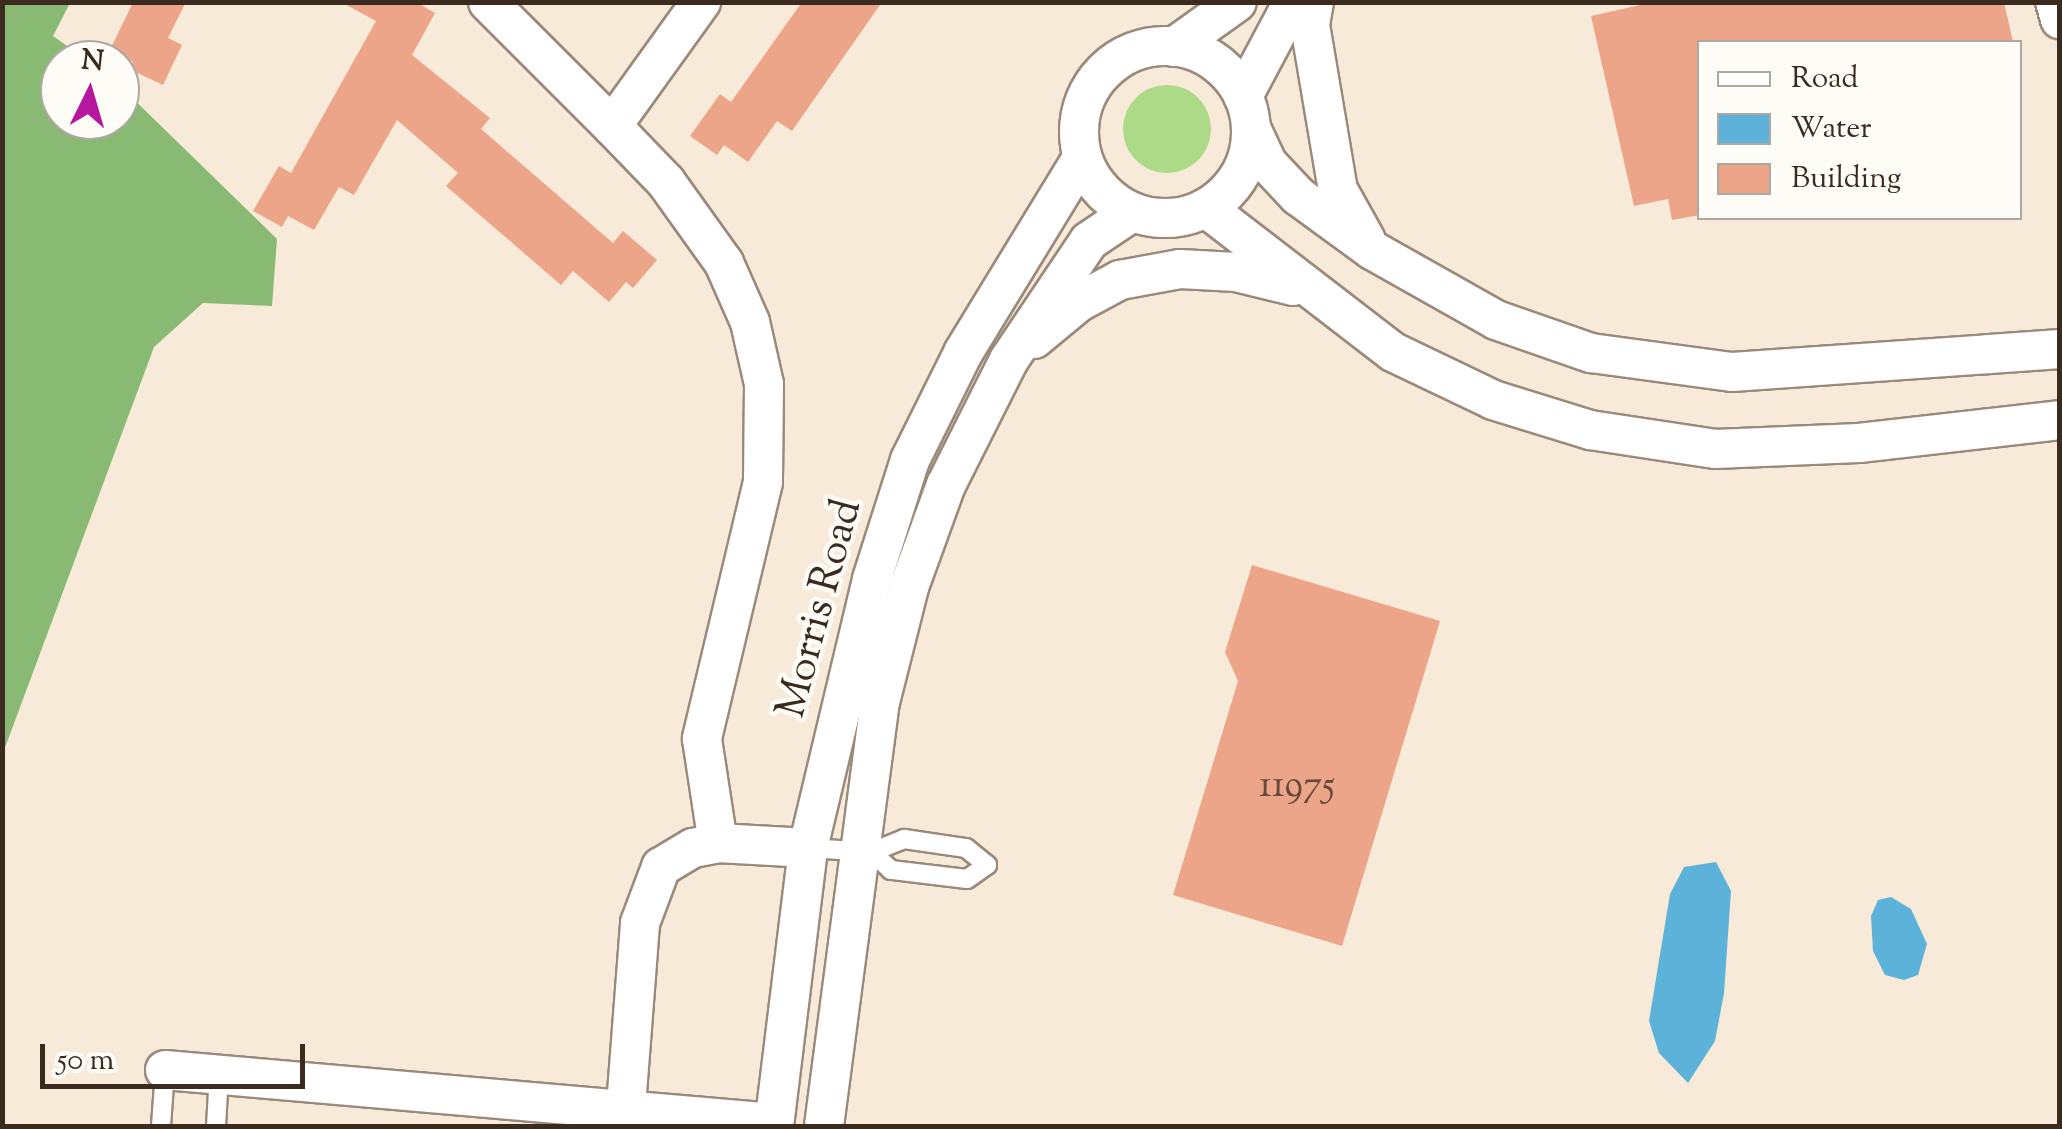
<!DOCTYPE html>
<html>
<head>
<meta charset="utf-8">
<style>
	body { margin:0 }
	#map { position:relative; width:2062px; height:1129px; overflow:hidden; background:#f8ead8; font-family:"Sorts Mill Goudy",serif }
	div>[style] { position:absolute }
	.green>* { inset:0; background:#acda87 }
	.round { border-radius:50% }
	.forest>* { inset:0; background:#89ba74 }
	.water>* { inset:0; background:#5db2d9 }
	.building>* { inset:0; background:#eca589 }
	.roads { filter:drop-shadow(2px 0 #9a8a7b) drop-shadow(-2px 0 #9a8a7b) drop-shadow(0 2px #9a8a7b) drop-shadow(0 -2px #9a8a7b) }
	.service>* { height:18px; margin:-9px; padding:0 9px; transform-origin:9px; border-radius:9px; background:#fff }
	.minor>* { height:38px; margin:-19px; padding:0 19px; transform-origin:19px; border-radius:19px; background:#fff }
	.minor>.ring { margin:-19px; padding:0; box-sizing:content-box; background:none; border:38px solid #fff; border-radius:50% }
	span { translate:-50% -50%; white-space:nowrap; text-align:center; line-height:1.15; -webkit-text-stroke:9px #fdfcf7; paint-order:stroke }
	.number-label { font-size:38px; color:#674939 }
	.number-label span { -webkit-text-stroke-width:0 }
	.street-label { font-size:42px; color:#3b2a1e }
	.frame { position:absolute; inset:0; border:5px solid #3b2a1e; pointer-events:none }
	.legend { position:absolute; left:1697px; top:40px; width:325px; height:180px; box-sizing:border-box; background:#fdfcf7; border:2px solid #afa8a0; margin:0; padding:12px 18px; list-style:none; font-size:30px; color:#3b2a1e }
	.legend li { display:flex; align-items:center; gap:20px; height:50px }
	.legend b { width:50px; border:2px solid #afa8a0 }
	.north { position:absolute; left:40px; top:40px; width:100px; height:100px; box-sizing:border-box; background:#fdfcf7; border:2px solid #afa8a0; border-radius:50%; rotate:5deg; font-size:28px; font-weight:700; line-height:40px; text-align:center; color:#3b2a1e }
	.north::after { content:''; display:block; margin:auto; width:35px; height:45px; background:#b5179e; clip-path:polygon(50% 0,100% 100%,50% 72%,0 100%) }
	.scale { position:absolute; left:40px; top:1044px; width:265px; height:45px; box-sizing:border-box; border:5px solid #3b2a1e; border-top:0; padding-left:12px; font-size:30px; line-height:35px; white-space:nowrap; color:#3b2a1e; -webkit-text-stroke:8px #fdfcf7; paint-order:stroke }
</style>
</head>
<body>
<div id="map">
	<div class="green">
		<div class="round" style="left:1123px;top:85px;width:88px;height:88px"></div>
	</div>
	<div class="forest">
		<div style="clip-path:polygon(3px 2px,70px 3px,53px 36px,87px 60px,60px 60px,60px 120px,120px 120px,120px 86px,277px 239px,272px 306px,203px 303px,154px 347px,3px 753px)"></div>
	</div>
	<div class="water">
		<div style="clip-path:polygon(1716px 862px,1731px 891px,1724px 993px,1715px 1041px,1688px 1083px,1659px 1053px,1649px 1021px,1670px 894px,1684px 867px)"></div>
		<div style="clip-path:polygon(1891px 897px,1911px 909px,1927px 944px,1918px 975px,1904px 980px,1885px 975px,1873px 951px,1871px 916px,1878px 900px)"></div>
	</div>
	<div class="building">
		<div style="clip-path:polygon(133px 2px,186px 2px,168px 38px,182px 45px,163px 85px,129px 69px,133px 62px,110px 50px)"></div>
		<div style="clip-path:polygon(341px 2px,416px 2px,435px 13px,412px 55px,490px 118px,481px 129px,613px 243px,623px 231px,657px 260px,633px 288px,626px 282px,609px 302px,573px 271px,561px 285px,446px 186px,458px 173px,397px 120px,354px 195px,339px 187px,314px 230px,288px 216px,282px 227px,253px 211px,279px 166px,291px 173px,376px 21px)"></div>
		<div style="clip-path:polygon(802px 2px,882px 2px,792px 131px,777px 121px,748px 162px,724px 145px,717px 155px,690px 136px,720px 94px,731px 102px)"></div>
		<div style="clip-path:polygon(1653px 2px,2004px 2px,2013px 42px,1700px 42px,1700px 215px,1672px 220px,1668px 199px,1634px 206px,1591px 16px)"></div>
		<div style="clip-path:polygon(1252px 565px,1440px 621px,1342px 946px,1173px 895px,1238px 681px,1225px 652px)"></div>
	</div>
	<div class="roads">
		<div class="service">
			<div style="left:808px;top:848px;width:64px;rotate:3.6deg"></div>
			<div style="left:872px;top:852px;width:35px;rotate:-22deg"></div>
			<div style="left:904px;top:839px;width:63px;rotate:8.3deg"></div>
			<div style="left:966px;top:848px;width:27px;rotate:39deg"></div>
			<div style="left:987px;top:865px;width:24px;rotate:145deg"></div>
			<div style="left:967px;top:879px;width:77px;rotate:-173.2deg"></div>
			<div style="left:891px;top:870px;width:26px;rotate:-137deg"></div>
			<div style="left:161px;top:1126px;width:56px;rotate:-85.9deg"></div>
			<div style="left:216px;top:1126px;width:52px;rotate:-86.7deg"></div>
		</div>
		<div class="minor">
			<div style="left:488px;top:2px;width:175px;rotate:45deg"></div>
			<div style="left:612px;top:126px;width:153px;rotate:-54.3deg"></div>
			<div style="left:1314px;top:2px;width:23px;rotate:100deg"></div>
			<div style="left:1310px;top:25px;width:167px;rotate:80.4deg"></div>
			<div style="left:1338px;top:190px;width:57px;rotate:60.8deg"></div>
			<div style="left:2055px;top:2px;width:18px;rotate:74deg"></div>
			<div class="ring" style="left:1079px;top:46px;width:134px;height:134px"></div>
			<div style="left:1174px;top:47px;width:77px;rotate:-35.5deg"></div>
			<div style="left:1243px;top:96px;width:106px;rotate:-62deg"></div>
			<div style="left:612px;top:126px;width:78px;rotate:46deg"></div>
			<div style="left:666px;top:182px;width:100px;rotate:54.4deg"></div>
			<div style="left:724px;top:263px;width:64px;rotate:66.2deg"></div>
			<div style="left:750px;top:322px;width:64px;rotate:77.3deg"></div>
			<div style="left:764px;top:384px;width:98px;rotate:90.6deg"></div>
			<div style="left:763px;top:482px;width:264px;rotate:103.4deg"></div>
			<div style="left:702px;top:739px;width:105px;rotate:81.3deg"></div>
			<div style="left:1251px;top:128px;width:40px;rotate:65deg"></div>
			<div style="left:1268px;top:164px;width:44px;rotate:46.8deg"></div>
			<div style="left:1298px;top:196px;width:92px;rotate:36.1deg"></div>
			<div style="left:1372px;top:250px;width:142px;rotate:29.4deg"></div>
			<div style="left:1496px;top:320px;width:101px;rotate:19.2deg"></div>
			<div style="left:1591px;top:353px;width:142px;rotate:7.7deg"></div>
			<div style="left:1732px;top:372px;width:329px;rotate:-4deg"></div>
			<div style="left:1206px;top:208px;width:236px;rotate:37.6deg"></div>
			<div style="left:1393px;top:352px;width:111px;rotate:25.6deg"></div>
			<div style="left:1493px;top:400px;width:102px;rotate:17.2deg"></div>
			<div style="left:1590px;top:430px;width:126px;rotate:8.6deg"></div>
			<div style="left:1715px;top:449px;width:144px;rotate:-2.4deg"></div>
			<div style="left:1859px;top:443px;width:202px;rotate:-6.5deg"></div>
			<div style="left:1034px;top:339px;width:58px;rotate:-39.4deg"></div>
			<div style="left:1079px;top:302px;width:47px;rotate:-28.2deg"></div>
			<div style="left:1120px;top:280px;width:61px;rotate:-10.4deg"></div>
			<div style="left:1180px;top:269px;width:56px;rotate:3.1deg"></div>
			<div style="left:1236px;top:272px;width:59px;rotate:13.8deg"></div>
			<div style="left:165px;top:1070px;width:611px;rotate:4.97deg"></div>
			<div style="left:626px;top:1106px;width:184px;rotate:-85.6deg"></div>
			<div style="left:640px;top:923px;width:60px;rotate:-69.4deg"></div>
			<div style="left:661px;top:867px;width:37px;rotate:-31deg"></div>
			<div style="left:693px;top:848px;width:25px;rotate:-11deg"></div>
			<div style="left:718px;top:843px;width:90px;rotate:3.2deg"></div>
			<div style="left:774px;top:1126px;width:280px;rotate:-83deg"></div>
			<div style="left:808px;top:848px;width:277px;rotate:-76.6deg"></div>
			<div style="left:872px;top:579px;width:125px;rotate:-72.3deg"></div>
			<div style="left:910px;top:460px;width:119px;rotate:-63.6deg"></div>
			<div style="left:963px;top:353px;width:228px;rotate:-58.6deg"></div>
			<div style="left:824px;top:1126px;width:428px;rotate:-82.5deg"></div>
			<div style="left:880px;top:702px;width:119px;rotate:-75.8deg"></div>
			<div style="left:909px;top:587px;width:109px;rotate:-70.1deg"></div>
			<div style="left:946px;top:485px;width:140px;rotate:-63.3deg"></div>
			<div style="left:1009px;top:360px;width:143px;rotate:-56.1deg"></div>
			<div style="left:1089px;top:241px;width:52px;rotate:-34deg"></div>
		</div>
	</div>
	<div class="number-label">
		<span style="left:1297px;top:788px">11975</span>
	</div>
	<div class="street-label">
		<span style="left:821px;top:609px;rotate:-75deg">Morris Road</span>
	</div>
	<div class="frame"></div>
	<ul class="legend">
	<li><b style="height:12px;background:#fff"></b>Road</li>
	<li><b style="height:28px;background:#5db2d9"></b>Water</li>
	<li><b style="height:28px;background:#eca589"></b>Building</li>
	</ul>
	<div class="north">N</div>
	<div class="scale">50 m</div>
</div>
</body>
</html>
